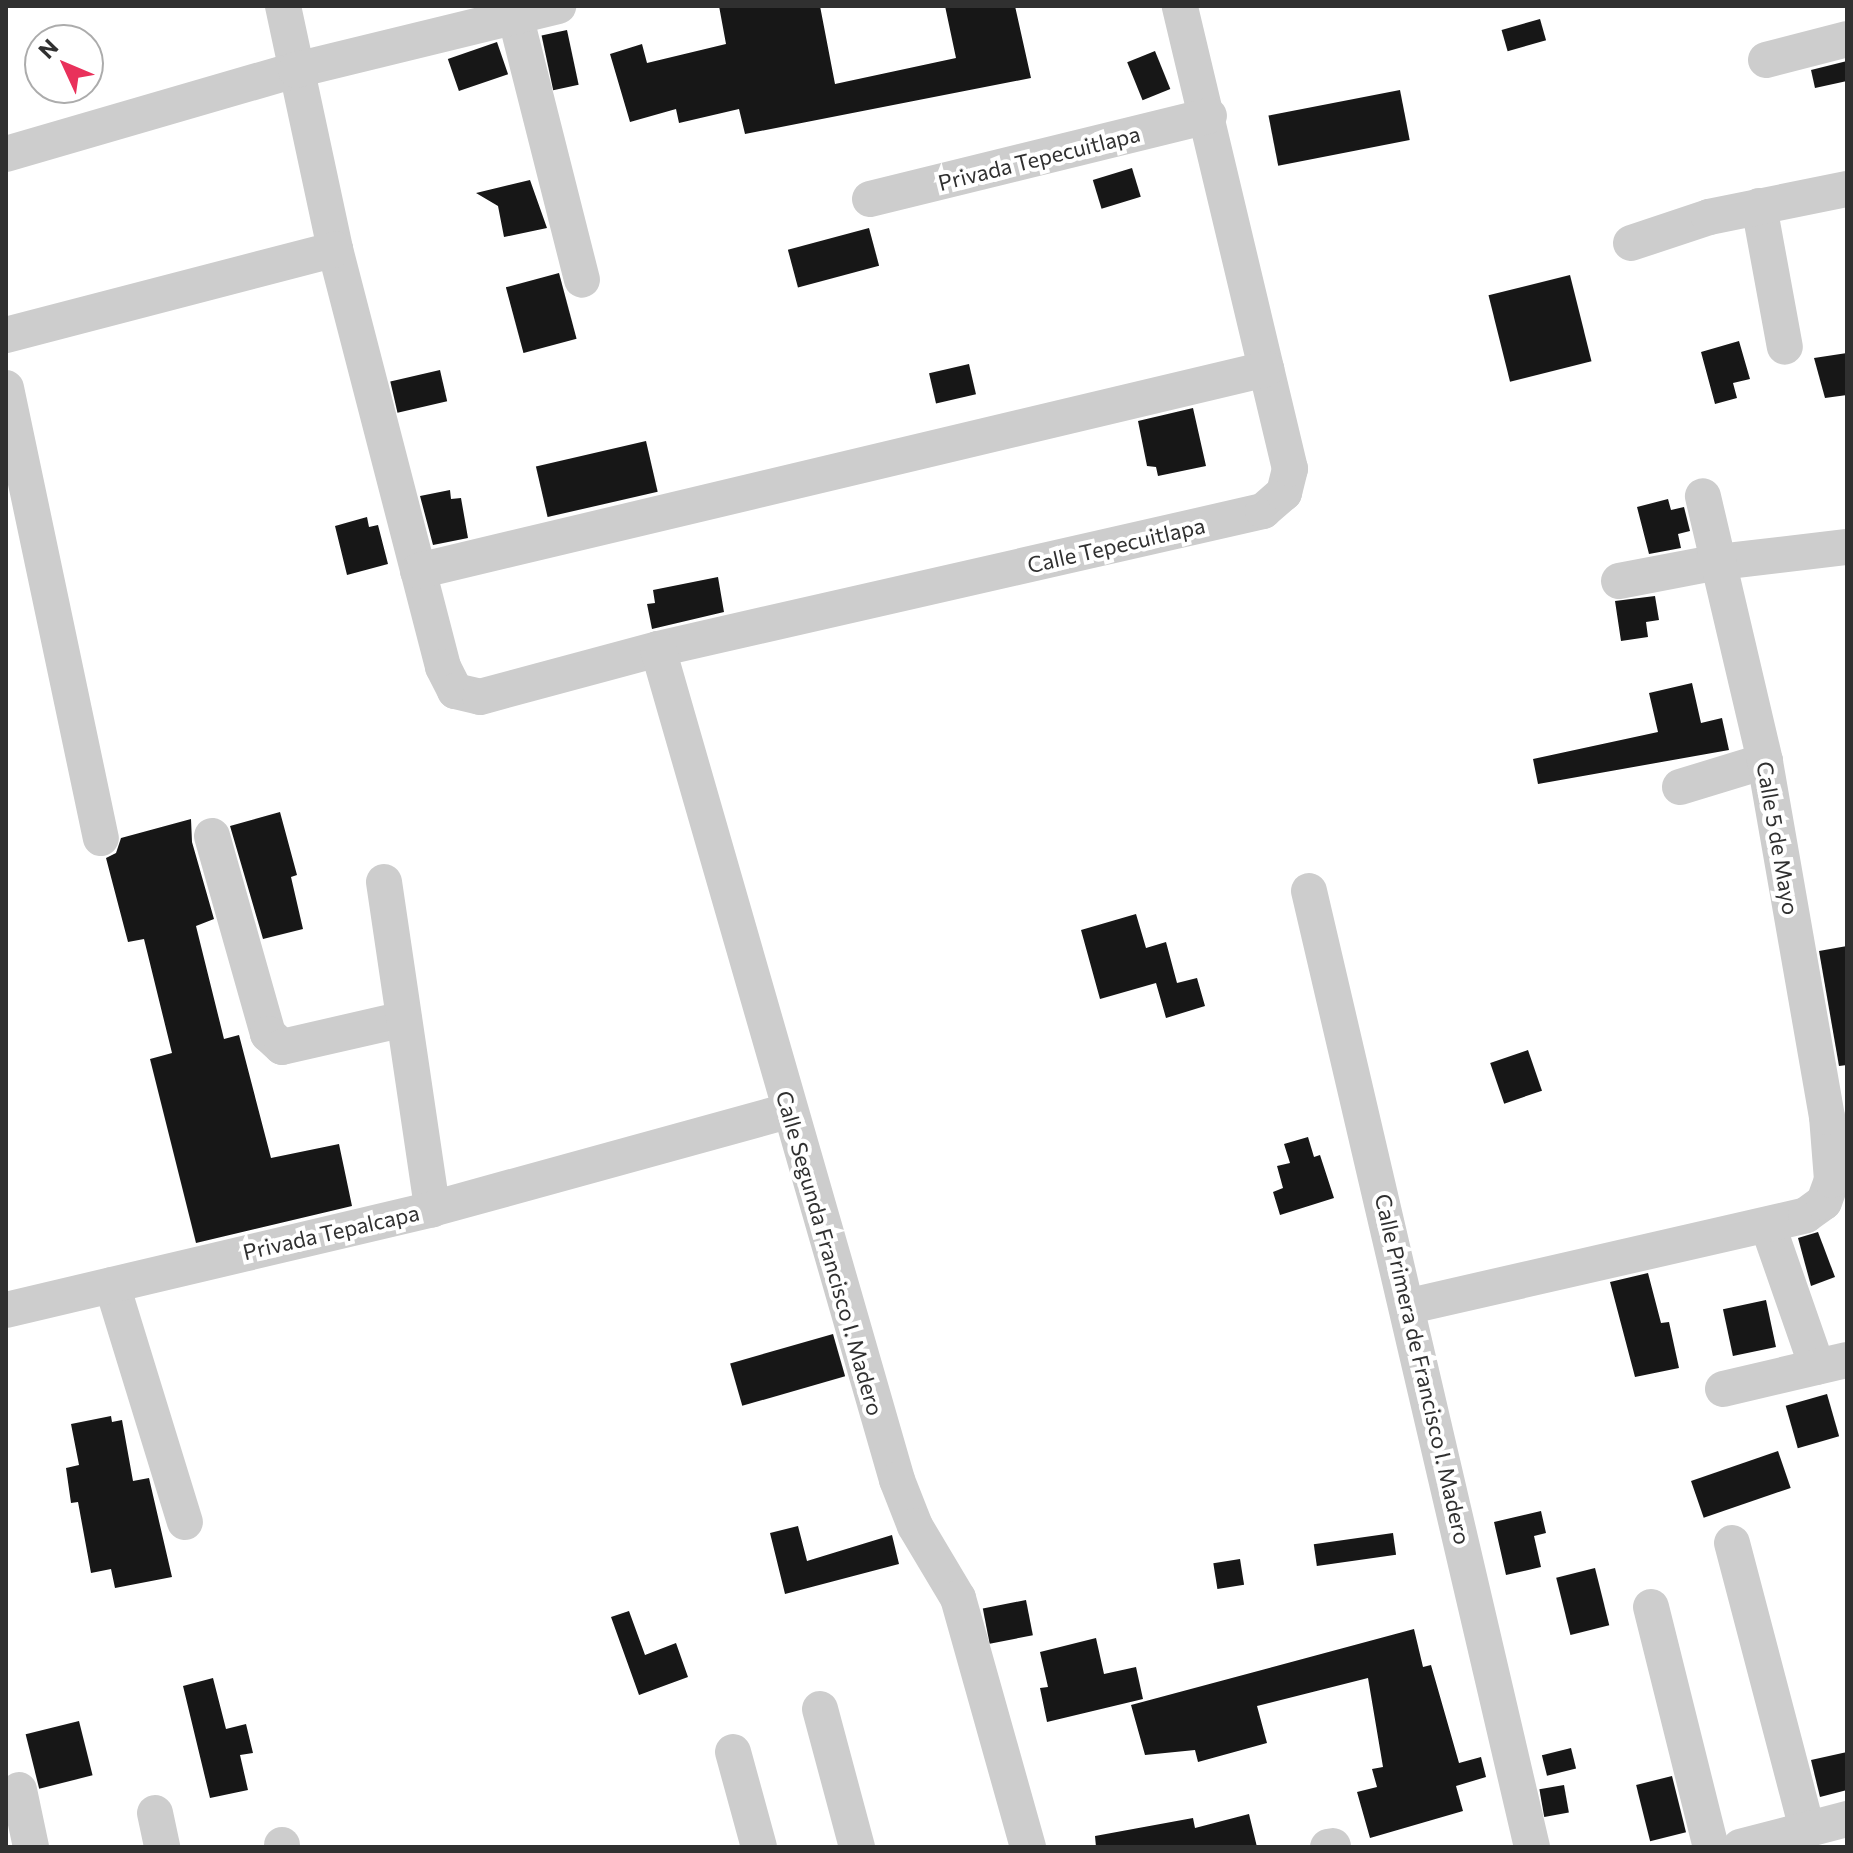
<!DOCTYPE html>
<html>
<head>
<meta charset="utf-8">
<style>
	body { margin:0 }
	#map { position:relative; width:1853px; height:1853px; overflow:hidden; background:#fff; font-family:Commissioner,sans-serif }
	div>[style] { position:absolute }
	.building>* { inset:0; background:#171717; transform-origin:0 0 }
	.minor>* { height:36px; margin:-18px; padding:0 18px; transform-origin:18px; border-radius:18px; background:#cdcdcd }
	span { translate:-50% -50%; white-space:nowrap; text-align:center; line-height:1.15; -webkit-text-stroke:8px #fff; paint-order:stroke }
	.street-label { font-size:22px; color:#303030 }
	.frame { position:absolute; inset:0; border:8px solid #303030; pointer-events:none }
	.north { position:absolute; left:24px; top:24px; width:80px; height:80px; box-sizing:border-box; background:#fff; border:2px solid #acacac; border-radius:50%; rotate:314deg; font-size:22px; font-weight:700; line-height:32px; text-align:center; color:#303030 }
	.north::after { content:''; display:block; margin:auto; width:28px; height:36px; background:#e9315b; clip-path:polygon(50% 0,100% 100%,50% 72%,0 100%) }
</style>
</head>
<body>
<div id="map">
	<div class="building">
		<div style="clip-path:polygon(719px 6px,820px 6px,835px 84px,956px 58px,945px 6px,1015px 6px,1031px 78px,745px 134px,739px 109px,679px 123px,676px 109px,630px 122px,610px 54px,642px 44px,647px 63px,726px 44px)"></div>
		<div style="left:1540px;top:19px;width:22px;height:40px;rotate:74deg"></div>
		<div style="left:567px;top:30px;width:56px;height:26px;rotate:78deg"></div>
		<div style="left:497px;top:42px;width:34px;height:52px;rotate:71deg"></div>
		<div style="left:1155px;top:51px;width:41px;height:30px;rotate:68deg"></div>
		<div style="clip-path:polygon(1847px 61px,1847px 81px,1815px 88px,1811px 70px)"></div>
		<div style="left:1400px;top:90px;width:51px;height:134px;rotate:79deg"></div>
		<div style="left:1132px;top:168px;width:30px;height:41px;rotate:73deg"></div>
		<div style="clip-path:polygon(530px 180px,547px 228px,504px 237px,498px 206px,476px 193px)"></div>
		<div style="left:869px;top:228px;width:39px;height:84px;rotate:75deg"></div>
		<div style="left:559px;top:273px;width:68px;height:55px;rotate:75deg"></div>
		<div style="left:1570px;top:275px;width:89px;height:84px;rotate:76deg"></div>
		<div style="clip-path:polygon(1739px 341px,1750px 379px,1733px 383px,1737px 398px,1715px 404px,1701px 352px)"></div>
		<div style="clip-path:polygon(1847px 353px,1847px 395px,1825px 398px,1814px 358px)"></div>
		<div style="left:969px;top:364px;width:31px;height:41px;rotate:77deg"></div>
		<div style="left:440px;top:370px;width:32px;height:51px;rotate:77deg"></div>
		<div style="clip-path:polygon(1193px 408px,1206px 466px,1158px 476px,1156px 467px,1147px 466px,1138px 421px)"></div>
		<div style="left:646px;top:441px;width:52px;height:113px;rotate:77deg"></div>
		<div style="clip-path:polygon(450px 490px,451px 499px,461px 498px,468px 538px,433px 545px,420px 496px)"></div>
		<div style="clip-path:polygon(1668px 499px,1671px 510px,1684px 507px,1690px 531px,1678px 534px,1681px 548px,1649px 554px,1637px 507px)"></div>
		<div style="clip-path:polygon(367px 517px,369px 527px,378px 525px,388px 564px,347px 575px,335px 526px)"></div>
		<div style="clip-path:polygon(718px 577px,724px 612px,652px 629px,647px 604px,655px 603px,653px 590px)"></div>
		<div style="clip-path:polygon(1655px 596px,1659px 620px,1646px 622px,1648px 637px,1621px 641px,1615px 601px)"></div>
		<div style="clip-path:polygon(1692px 683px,1701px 723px,1722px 718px,1729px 750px,1538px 784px,1533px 759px,1658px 732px,1649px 693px)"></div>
		<div style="clip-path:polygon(280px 812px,297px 875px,291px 877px,303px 929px,263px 939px,230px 826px)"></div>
		<div style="clip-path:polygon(191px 819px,192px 842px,214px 919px,196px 926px,224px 1039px,239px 1035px,271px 1158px,339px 1144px,352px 1206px,196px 1243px,150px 1059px,172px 1053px,144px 939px,128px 942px,106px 858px,116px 853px,121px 838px)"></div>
		<div style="clip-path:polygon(1136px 914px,1146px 948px,1166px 942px,1177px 983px,1197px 978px,1205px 1006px,1166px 1018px,1156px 983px,1100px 999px,1081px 930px)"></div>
		<div style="clip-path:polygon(1847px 946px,1847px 1065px,1839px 1066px,1819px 951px)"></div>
		<div style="left:1528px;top:1050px;width:43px;height:40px;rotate:71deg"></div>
		<div style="clip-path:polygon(1308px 1137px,1314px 1157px,1320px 1155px,1334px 1198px,1280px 1215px,1273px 1192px,1283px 1188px,1277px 1166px,1290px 1163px,1284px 1144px)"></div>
		<div style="clip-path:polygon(1818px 1232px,1835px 1277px,1811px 1286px,1798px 1238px)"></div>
		<div style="clip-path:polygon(1648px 1273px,1661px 1323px,1669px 1322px,1679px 1368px,1635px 1377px,1610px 1282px)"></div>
		<div style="left:1766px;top:1300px;width:48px;height:44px;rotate:78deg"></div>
		<div style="left:833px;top:1334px;width:44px;height:107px;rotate:74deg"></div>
		<div style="left:1827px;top:1394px;width:44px;height:43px;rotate:74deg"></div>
		<div style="clip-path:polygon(111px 1416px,112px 1422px,122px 1420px,133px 1481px,149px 1478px,172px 1577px,115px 1588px,111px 1569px,91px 1573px,78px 1502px,71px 1503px,66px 1468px,79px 1465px,71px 1424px)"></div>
		<div style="left:1778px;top:1451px;width:39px;height:92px;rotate:71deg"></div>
		<div style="clip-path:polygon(1541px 1511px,1546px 1533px,1534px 1536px,1541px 1567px,1506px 1575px,1494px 1522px)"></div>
		<div style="clip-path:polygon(798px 1526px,807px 1561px,892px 1535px,899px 1564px,785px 1594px,770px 1533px)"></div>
		<div style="left:1393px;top:1533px;width:22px;height:80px;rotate:82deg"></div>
		<div style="left:1240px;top:1559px;width:26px;height:27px;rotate:81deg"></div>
		<div style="left:1595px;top:1568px;width:59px;height:40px;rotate:76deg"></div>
		<div style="left:1026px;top:1600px;width:36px;height:44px;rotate:79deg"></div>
		<div style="clip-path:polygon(629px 1611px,645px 1655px,676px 1643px,688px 1677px,639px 1695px,611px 1617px)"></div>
		<div style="clip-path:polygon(1414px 1629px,1423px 1667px,1431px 1665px,1459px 1763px,1481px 1757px,1486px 1777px,1456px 1786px,1463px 1811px,1370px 1838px,1357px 1792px,1377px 1787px,1372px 1769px,1383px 1767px,1368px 1678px,1257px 1706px,1267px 1743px,1198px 1762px,1195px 1750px,1145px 1755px,1131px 1705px)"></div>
		<div style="clip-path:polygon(1096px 1638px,1104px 1674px,1136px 1667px,1143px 1699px,1047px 1722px,1040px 1688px,1048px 1687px,1040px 1652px)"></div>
		<div style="clip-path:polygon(213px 1678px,226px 1729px,246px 1724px,253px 1753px,240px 1755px,248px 1790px,210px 1798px,183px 1686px)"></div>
		<div style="left:79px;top:1721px;width:56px;height:55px;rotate:76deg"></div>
		<div style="left:1571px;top:1748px;width:21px;height:30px;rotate:76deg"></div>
		<div style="clip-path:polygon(1847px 1752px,1847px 1790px,1820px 1797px,1811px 1760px)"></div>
		<div style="left:1672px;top:1776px;width:58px;height:37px;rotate:76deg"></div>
		<div style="left:1564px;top:1785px;width:28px;height:25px;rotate:80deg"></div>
		<div style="clip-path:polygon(1249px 1814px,1257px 1847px,1096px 1847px,1095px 1836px,1193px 1818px,1195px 1828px)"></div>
	</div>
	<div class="minor">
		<div style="left:283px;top:6px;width:249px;rotate:77.9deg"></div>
		<div style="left:335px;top:249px;width:432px;rotate:75.5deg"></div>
		<div style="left:443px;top:667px;width:27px;rotate:63deg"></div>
		<div style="left:455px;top:691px;width:26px;rotate:13deg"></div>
		<div style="left:480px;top:697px;width:184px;rotate:-15.1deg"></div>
		<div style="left:658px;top:649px;width:621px;rotate:-12.85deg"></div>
		<div style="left:1263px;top:511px;width:28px;rotate:-41deg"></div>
		<div style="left:1284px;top:493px;width:25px;rotate:-76deg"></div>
		<div style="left:1290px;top:469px;width:476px;rotate:-103.4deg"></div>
		<div style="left:515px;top:15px;width:273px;rotate:75.8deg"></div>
		<div style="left:1766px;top:60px;width:84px;rotate:-14.5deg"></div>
		<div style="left:6px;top:154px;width:302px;rotate:-16.2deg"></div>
		<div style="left:296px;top:70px;width:270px;rotate:-13.7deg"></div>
		<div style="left:870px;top:199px;width:349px;rotate:-13.8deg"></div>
		<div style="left:1759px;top:206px;width:143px;rotate:79.6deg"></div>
		<div style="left:1631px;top:243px;width:82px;rotate:-18.4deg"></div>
		<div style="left:1709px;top:217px;width:141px;rotate:-11.5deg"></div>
		<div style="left:6px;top:335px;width:340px;rotate:-14.6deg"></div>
		<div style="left:6px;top:388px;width:460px;rotate:78.1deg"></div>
		<div style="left:418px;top:571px;width:872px;rotate:-13.4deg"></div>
		<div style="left:1619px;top:581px;width:102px;rotate:-10.8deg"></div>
		<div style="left:1719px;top:562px;width:129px;rotate:-6.7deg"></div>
		<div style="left:658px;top:649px;width:865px;rotate:73.95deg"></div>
		<div style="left:897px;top:1480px;width:49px;rotate:68.6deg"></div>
		<div style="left:915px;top:1526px;width:84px;rotate:59.2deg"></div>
		<div style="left:958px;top:1598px;width:259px;rotate:74.3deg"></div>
		<div style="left:1680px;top:787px;width:89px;rotate:-17deg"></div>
		<div style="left:212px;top:836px;width:206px;rotate:74.2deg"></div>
		<div style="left:268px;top:1034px;width:19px;rotate:43deg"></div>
		<div style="left:282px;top:1047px;width:125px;rotate:-12.9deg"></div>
		<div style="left:384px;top:882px;width:331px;rotate:81.6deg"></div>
		<div style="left:1309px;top:891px;width:982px;rotate:76.87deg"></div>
		<div style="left:1768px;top:1226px;width:149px;rotate:70.8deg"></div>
		<div style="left:112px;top:1285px;width:248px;rotate:72.9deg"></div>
		<div style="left:1410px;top:1306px;width:406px;rotate:-12.9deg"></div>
		<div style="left:1806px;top:1215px;width:22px;rotate:-36deg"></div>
		<div style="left:1824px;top:1202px;width:23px;rotate:-70deg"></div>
		<div style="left:1832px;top:1180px;width:63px;rotate:-94.5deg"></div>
		<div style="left:1827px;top:1117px;width:361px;rotate:-99.9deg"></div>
		<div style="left:1765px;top:761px;width:272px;rotate:-103.2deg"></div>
		<div style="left:6px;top:1310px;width:438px;rotate:-13.3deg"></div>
		<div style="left:432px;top:1209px;width:369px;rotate:-15.4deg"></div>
		<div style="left:1723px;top:1389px;width:127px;rotate:-13.2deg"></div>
		<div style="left:1732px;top:1543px;width:296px;rotate:75.3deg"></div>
		<div style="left:1651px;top:1607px;width:247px;rotate:76deg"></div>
		<div style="left:820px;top:1709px;width:143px;rotate:75deg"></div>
		<div style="left:733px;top:1752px;width:98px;rotate:74.7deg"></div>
		<div style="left:19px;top:1790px;width:58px;rotate:78.1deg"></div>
		<div style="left:155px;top:1813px;width:35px;rotate:78deg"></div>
		<div style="left:282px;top:1845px;width:2px;rotate:90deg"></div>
		<div style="left:1328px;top:1847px;width:5px;rotate:-11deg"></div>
		<div style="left:1740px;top:1847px;width:111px;rotate:-14.7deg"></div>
	</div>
	<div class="street-label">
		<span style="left:1039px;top:158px;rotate:-14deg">Privada Tepecuitlapa</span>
		<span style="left:1116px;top:545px;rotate:-13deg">Calle Tepecuitlapa</span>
		<span style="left:1778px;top:838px;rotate:80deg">Calle 5 de Mayo</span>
		<span style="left:331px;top:1232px;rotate:-13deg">Privada Tepalcapa</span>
		<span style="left:830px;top:1253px;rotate:74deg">Calle Segunda Francisco I. Madero</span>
		<span style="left:1423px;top:1369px;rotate:77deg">Calle Primera de Francisco I. Madero</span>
	</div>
	<div class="frame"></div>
	<div class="north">N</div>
</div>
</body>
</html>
